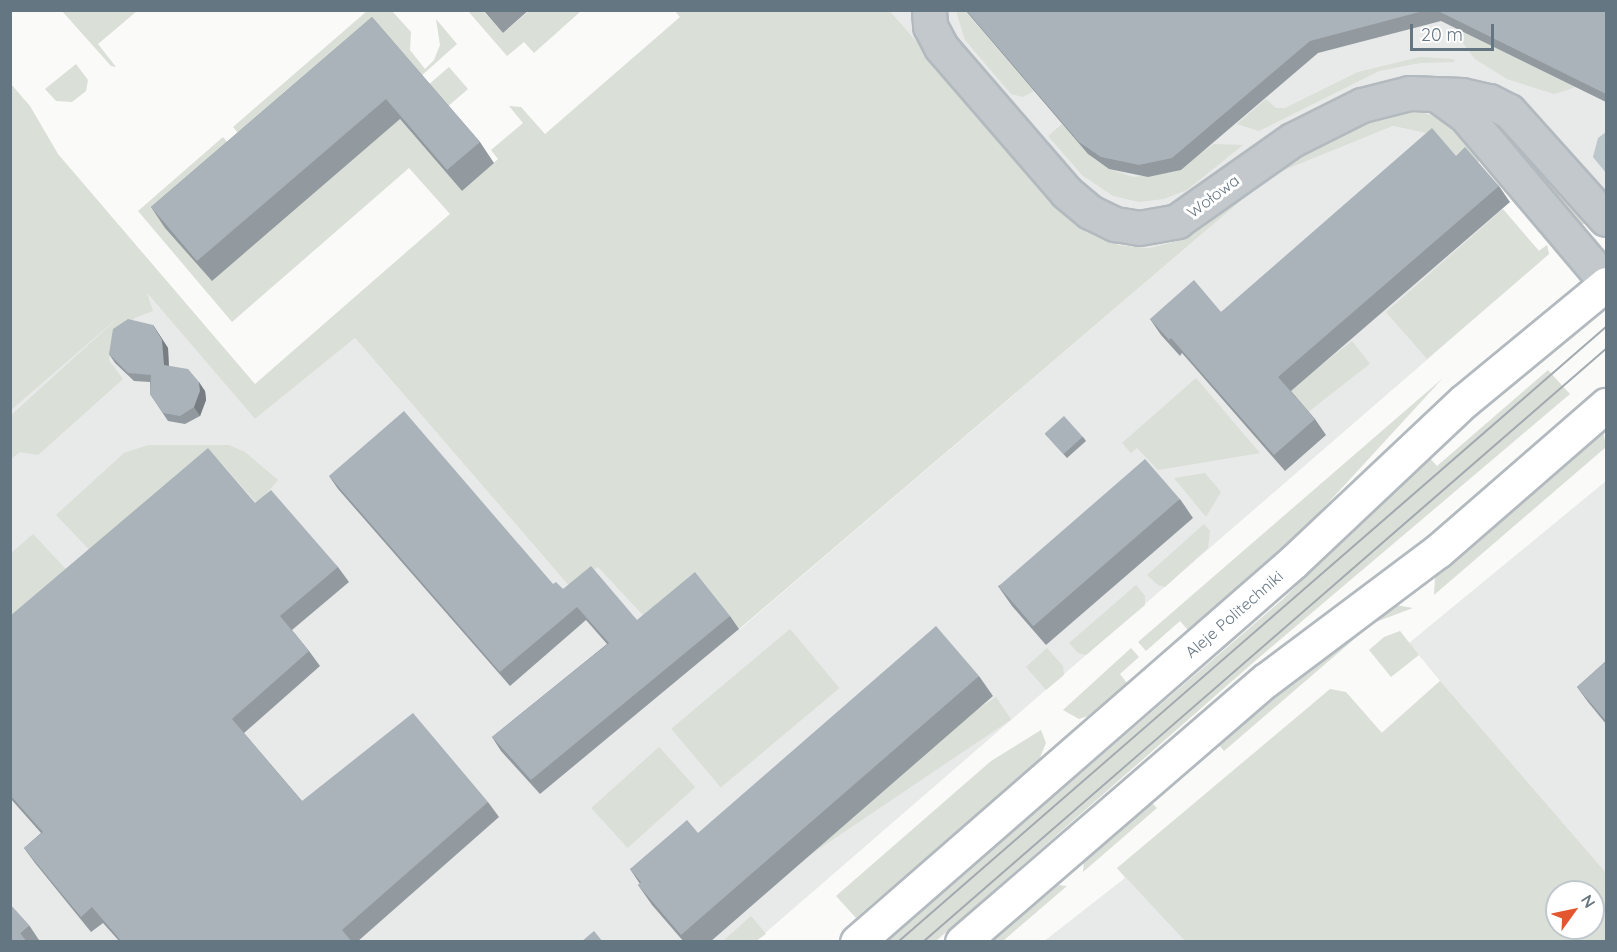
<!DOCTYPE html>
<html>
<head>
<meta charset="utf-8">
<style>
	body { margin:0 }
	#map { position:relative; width:1617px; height:952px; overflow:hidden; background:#fafaf8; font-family:Quicksand,sans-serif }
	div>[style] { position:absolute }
	.built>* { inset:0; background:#e8e9e9 }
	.green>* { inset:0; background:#dadfd7; transform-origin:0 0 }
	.water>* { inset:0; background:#bbc7cb }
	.roads { filter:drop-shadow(2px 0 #b3babf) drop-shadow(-2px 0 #b3babf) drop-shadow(0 2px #b3babf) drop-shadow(0 -2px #b3babf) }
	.street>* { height:33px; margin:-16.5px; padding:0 16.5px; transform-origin:16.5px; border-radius:16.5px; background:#c3c8cc }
	.secondary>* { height:33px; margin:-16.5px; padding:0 16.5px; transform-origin:16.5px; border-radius:16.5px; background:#fff }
	.tram>* { height:1.5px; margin:-0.75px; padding:0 0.75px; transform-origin:0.75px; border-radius:0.75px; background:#a2aab0 }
	.wall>* { inset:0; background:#929a9f }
	.shaded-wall>* { inset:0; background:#777d82 }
	.building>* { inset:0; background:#aab3b9; transform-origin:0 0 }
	span { translate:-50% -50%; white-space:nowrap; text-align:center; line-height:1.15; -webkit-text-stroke:6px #fff; paint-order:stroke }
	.street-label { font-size:16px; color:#657683 }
	.frame { position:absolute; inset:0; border:12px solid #657683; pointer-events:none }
	.north { position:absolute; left:1545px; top:880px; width:60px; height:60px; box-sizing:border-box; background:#fff; border:2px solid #c1c8cd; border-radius:50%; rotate:57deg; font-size:16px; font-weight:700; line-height:24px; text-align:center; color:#657683 }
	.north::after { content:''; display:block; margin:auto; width:21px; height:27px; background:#e4572e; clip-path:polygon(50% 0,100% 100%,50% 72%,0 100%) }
	.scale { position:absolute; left:1410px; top:24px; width:84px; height:27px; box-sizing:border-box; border:3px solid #657683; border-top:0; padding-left:8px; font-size:18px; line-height:21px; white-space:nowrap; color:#657683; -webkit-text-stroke:4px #fff; paint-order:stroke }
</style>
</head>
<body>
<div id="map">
	<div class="built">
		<div style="clip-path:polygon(890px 11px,1606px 11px,1606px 204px,1556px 247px,1500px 175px,1434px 115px,1390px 113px,1259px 181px,1181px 240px,1149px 248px,1119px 245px,1087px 232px,1073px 221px)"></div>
		<div style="clip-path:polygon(1393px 126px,1434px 135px,1539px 251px,1547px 245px,1549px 254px,756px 941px,11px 941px,10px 410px,147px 293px,255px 419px,355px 338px,569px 586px,598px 566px,740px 629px,1270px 176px)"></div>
		<div style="clip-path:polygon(evenodd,1606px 481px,1606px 941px,1043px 942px,1125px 878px,1117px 868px,1363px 749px,1440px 681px,1409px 643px,1606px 481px,1557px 892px,1593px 892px,1593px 928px,1557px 928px,1557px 892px)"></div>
	</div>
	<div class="green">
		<div style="clip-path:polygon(62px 11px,137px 11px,98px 44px,116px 67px,111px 66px)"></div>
		<div style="clip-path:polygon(367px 11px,392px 11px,411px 32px,410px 50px,425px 69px,434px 60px,440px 45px,436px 19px,457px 44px,420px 77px,254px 152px,233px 127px)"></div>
		<div style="clip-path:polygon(468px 11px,483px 11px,503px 33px,529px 11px,581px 11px,534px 53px,524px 42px,507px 56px)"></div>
		<div style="clip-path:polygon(675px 11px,890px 11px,1073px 221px,1087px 232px,1119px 245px,1149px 248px,1181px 240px,1301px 153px,1359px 123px,1390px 113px,1424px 113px,1449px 120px,1487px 154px,1469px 170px,1434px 135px,1393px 126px,1270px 176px,739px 629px,704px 586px,654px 627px,598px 567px,569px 586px,355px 338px,255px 419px,147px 293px,153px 311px,135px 318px,114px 340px,109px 360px,123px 379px,38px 455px,20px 452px,11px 459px,10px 416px,120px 316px,11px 410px,11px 84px,30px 106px,58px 154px,255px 384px,450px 214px,409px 168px,232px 322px,138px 211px,223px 137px,243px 161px,400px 119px,462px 191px,498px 159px,491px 150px,523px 123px,509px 106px,521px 107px,545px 134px,680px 17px)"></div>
		<div style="clip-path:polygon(956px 11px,965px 11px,1034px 91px,1023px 97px,1011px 94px,965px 40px)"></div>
		<div style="clip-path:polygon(1461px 31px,1576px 87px,1554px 94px,1507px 79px,1475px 59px,1463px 43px)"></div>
		<div style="clip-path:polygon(1420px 57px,1453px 59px,1455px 62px,1420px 63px,1379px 71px,1259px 131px,1237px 124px,1266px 99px,1276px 108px,1285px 108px,1358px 72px)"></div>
		<div style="clip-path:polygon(76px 64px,88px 80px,86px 91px,72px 102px,56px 101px,45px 89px)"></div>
		<div style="left:449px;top:67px;width:29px;height:28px;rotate:49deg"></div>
		<div style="clip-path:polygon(1490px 118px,1493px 118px,1588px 220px,1580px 227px)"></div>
		<div style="clip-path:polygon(1062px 124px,1093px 158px,1109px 169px,1134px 177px,1174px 172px,1214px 144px,1243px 145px,1187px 190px,1164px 199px,1139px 202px,1113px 196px,1082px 175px,1048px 136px)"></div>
		<div style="clip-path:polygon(1503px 209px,1539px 251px,1547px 245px,1549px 254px,1427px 359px,1386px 312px)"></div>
		<div style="left:1352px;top:341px;width:29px;height:80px;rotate:52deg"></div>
		<div style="clip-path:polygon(1548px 370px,1570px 394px,1255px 661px,936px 941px,885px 942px,1283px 599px,1428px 456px,1437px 466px)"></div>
		<div style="clip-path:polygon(1196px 378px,1260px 453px,1158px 470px,1137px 448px,1131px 453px,1122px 443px)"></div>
		<div style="clip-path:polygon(1443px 378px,1306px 527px,1188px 630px,1180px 621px,1146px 651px,1138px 642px)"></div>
		<div style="clip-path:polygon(1603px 431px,1606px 447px,1434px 595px,1435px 577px)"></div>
		<div style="clip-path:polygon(148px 445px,229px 445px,245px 452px,278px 480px,257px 504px,218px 459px,99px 560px,56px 515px,124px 453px)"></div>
		<div style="clip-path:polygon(1205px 473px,1221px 492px,1206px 517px,1174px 478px)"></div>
		<div style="clip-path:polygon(1204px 524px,1210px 531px,1208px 548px,1165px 587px,1158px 585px,1147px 575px)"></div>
		<div style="clip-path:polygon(33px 534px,76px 580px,10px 637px,10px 554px)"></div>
		<div style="clip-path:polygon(1136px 585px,1145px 596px,1145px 605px,1086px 655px,1078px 653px,1069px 643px)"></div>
		<div style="clip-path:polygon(1396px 605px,1413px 608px,1373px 623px,1224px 751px,1219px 745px,1343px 640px)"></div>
		<div style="left:790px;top:629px;width:77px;height:155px;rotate:50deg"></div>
		<div style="clip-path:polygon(1400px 631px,1419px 655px,1391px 677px,1369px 650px,1384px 637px)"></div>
		<div style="clip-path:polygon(1047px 648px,1063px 666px,1064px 675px,1046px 690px,1026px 667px)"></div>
		<div style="clip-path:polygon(1131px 648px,1139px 657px,1120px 674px,1127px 683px,1088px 716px,1079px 719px,1063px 710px)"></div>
		<div style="clip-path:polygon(evenodd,1440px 681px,1606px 873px,1606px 941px,1185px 941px,1117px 868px,1330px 689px,1346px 692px,1382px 733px,1440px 681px,1557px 892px,1593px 892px,1593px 928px,1557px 928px,1557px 892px)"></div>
		<div style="left:996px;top:697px;width:27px;height:253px;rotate:56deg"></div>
		<div style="clip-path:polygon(1041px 730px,1046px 743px,1039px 760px,856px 918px,836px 896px,991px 761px)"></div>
		<div style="left:659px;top:747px;width:54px;height:91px;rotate:48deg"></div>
		<div style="clip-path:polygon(1152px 803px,1157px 808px,1083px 872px,1084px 861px)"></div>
		<div style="clip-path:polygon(1059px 885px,1067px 886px,1003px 941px,991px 941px)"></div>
		<div style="clip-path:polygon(751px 916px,766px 934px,756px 941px,723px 941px)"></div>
	</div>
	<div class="water">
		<div style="clip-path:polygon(1606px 132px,1606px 173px,1593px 157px,1598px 138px)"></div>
	</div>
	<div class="roads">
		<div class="street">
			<div style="left:929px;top:10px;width:16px;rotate:86deg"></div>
			<div style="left:930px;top:26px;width:24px;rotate:62deg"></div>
			<div style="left:941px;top:47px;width:191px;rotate:49.2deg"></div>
			<div style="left:1066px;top:192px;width:31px;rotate:40deg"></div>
			<div style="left:1090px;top:212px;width:28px;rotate:26deg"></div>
			<div style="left:1115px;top:224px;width:24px;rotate:9deg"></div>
			<div style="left:1139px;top:228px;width:39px;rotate:-10deg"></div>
			<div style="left:1177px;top:221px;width:141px;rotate:-35.2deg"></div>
			<div style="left:1292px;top:140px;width:78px;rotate:-26.6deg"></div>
			<div style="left:1362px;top:105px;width:49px;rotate:-14.3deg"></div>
			<div style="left:1409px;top:93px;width:53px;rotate:2.2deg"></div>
			<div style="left:1462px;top:95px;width:28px;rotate:13deg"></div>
			<div style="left:1489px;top:101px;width:22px;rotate:27deg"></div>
			<div style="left:1509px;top:111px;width:145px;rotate:48.1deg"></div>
			<div style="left:1437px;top:95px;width:34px;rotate:36deg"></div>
			<div style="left:1465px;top:115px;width:219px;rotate:49.8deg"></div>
		</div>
		<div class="secondary">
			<div style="left:857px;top:942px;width:578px;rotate:-41.07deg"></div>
			<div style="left:1293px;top:562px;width:235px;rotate:-43.3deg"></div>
			<div style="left:1464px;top:401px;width:184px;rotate:-39.5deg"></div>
			<div style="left:962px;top:942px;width:401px;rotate:-40.8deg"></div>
			<div style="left:1266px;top:680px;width:215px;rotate:-36.9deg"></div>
			<div style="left:1438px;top:551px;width:223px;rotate:-41deg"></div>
		</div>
	</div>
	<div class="tram">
		<div style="left:898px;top:942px;width:938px;rotate:-40.98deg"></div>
		<div style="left:923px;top:942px;width:905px;rotate:-40.97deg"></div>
	</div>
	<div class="wall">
		<div style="clip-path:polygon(483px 10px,529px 10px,503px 33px)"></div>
		<div style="clip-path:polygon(965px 10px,1606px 10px,1606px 102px,1441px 21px,1318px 53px,1181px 170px,1148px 177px,1109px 169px,1088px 154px)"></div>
		<div style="clip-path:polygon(372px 17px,480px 142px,494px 163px,462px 191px,400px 119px,212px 281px,165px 228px,151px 207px)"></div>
		<div style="clip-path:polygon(1456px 156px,1499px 186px,1510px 202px,1291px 391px,1315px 419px,1326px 435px,1285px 471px,1182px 353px,1180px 356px,1161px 335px,1150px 319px,1221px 312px)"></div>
		<div style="clip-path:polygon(153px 325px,168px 348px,169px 366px,205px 391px,206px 400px,200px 416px,185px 424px,168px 421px,150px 394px,150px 382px,134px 381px,115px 363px,109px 354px)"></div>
		<div style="clip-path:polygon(1045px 434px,1083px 437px,1086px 441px,1067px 458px)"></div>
		<div style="clip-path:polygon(329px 476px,563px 589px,637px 620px,730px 616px,739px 629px,540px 794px,501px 751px,492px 737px,607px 644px,586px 620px,510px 686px,338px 489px)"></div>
		<div style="clip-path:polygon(1180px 499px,1193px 518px,1046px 645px,1012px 606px,998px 586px)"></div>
		<div style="clip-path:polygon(255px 503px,338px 567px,349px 582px,292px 630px,309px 651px,320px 666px,244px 733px,302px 801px,488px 802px,499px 817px,357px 942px,120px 942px,103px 923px,91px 932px,35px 863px,24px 848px,41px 833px,10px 798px,10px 616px)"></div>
		<div style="clip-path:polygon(1606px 661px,1606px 724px,1588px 702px,1577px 687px)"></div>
		<div style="clip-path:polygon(979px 676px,993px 696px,710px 942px,684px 942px,652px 905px,638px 885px,640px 884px,630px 869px,698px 833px)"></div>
		<div style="clip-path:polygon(29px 925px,39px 940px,38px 942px,10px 942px)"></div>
	</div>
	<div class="shaded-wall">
		<div style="clip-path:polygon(153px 325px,168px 348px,169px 374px,164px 365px)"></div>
		<div style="clip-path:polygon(199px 382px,205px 391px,206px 400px,200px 416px,194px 407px)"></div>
	</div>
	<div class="building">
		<div style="clip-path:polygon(966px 10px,1427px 10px,1310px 41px,1172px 158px,1139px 165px,1101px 157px,1079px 142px)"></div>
		<div style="clip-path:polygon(1436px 10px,1606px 10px,1606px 94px)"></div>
		<div style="clip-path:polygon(372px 17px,480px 142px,447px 170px,386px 99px,197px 261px,151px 207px)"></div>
		<div style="clip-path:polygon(1432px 128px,1456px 156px,1465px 147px,1499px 186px,1278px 377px,1315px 419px,1274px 455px,1171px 338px,1169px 340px,1150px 319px,1194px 280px,1221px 312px)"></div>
		<div style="clip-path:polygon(128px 319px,153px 325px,162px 340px,164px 365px,188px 369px,199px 382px,200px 391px,194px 407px,180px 416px,163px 413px,150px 394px,151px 375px,128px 373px,109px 354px,113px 329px)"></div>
		<div style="clip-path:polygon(404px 411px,553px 584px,556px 582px,563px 589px,591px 566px,637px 620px,695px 572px,730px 616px,531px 780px,492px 737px,609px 643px,577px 607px,500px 672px,329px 476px)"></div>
		<div style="left:1064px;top:416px;width:28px;height:26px;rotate:48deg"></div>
		<div style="clip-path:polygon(208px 448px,255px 503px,271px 490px,338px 567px,280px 616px,309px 651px,232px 719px,302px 801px,413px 713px,488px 802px,342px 930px,352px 942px,122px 942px,92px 907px,81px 917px,24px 848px,43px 832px,10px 795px,10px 616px)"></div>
		<div style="left:1145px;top:459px;width:53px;height:194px;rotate:49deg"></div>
		<div style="clip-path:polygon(936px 626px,979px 676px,681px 935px,638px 885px,641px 882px,630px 869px,687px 820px,698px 833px)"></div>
		<div style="clip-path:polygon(1606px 661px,1606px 721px,1577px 687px)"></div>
		<div style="clip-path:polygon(10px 904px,29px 925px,20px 933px,27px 942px,10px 942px)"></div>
		<div style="clip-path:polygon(594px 931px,603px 942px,581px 942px)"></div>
	</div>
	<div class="street-label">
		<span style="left:1213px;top:196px;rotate:-37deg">Wołowa</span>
		<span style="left:1234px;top:614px;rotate:-41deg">Aleje Politechniki</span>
	</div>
	<div class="frame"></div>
	<div class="north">N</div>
	<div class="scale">20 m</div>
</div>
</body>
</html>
